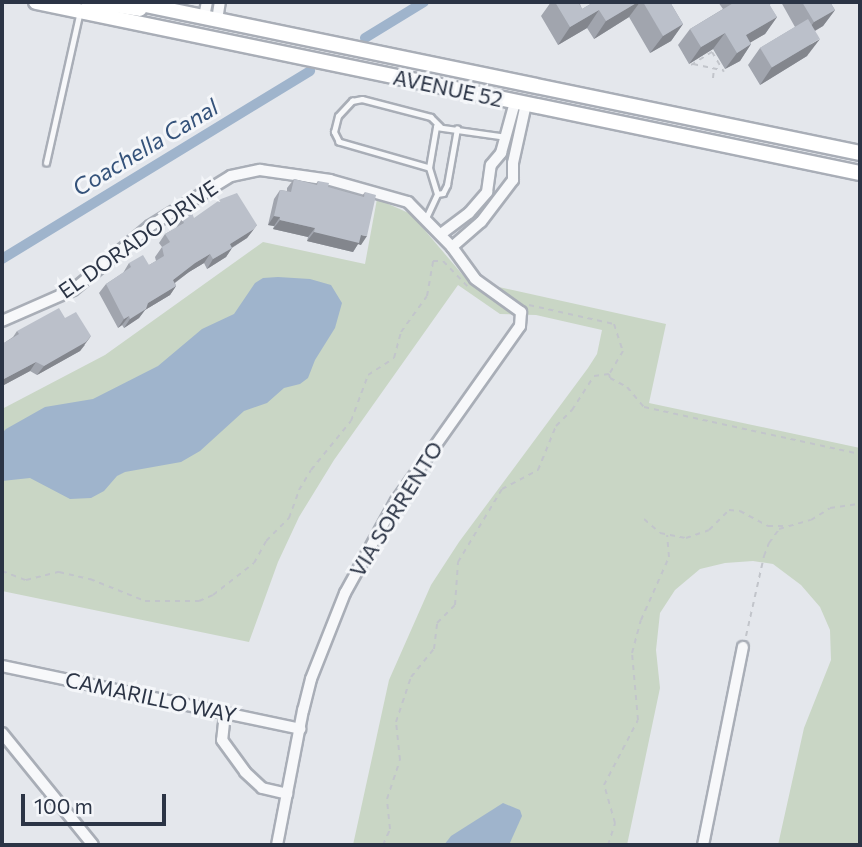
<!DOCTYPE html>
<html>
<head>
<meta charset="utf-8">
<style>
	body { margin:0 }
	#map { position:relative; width:862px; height:847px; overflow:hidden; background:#e4e7ec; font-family:Commissioner,sans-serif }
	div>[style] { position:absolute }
	.green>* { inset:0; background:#c9d6c5 }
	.water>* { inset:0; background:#9fb4cc }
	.canal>* { height:10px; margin:-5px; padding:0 5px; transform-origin:5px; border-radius:5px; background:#9fb4cc }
	.path>* { height:2px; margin-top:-1px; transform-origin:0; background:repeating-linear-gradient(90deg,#c2c5cb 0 5px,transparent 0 10px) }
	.roads { filter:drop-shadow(2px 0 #a9aeb7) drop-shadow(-2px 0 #a9aeb7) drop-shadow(0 2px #a9aeb7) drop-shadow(0 -2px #a9aeb7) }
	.lane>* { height:4.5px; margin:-2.25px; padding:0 2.25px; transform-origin:2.25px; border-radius:2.25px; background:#f7f8fa }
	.street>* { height:10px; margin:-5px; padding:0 5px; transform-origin:5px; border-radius:5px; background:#f7f8fa }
	.secondary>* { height:14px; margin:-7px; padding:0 7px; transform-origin:7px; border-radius:7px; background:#fff }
	.wall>* { inset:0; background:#a1a5ae }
	.shaded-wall>* { inset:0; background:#83868d }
	.building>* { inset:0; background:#bbc0ca; transform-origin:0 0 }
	span { translate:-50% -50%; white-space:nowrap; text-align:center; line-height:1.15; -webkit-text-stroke:6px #f4f6f9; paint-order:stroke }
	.street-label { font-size:21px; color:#2b3445 }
	.water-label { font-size:23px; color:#34527a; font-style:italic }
	.frame { position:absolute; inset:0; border:4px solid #2b3445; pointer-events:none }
	.scale { position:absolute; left:21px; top:794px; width:145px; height:32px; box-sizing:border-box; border:4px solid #2b3445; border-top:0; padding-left:9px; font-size:21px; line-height:24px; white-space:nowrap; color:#2b3445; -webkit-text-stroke:5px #f4f6f9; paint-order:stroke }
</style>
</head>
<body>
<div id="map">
	<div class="green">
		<div style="clip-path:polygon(377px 199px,411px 214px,467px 280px,666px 324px,649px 403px,860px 448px,860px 845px,778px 845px,804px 728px,831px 660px,830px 630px,820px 607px,801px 585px,773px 564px,753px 561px,725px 563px,700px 569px,675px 590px,660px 613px,656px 650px,660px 688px,627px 845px,353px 845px,389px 680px,431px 585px,459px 542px,588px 368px,597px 354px,602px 330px,536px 315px,500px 314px,458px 285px,334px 460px,299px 517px,278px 562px,249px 642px,2px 591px,2px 409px,105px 355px,263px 242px,365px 264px)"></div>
	</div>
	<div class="water">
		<div style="clip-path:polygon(278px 277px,310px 279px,331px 285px,342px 303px,335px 328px,315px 360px,308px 378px,300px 384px,284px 388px,267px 403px,244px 411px,200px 451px,181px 462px,125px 472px,117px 476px,104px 491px,91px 498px,70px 499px,30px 478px,2px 481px,2px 433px,6px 429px,45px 407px,93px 399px,158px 366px,202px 329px,234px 314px,255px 283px,263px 278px)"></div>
		<div style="clip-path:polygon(503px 803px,520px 810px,522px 816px,509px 845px,444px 845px,451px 836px)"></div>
	</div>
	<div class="canal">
		<div style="left:365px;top:38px;width:69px;rotate:-31.4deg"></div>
		<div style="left:2px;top:259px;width:361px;rotate:-31.4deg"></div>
	</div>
	<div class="path">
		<div style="left:693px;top:64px;width:30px;rotate:12deg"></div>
		<div style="left:691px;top:65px;width:25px;rotate:-32deg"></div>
		<div style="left:712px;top:52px;width:23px;rotate:59deg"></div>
		<div style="left:713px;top:78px;width:10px;rotate:-84deg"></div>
		<div style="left:529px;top:305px;width:87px;rotate:12.6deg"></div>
		<div style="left:614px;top:324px;width:28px;rotate:72deg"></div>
		<div style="left:623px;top:351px;width:27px;rotate:121deg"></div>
		<div style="left:609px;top:374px;width:4px;rotate:76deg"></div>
		<div style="left:610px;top:378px;width:19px;rotate:28deg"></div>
		<div style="left:627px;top:387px;width:26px;rotate:50deg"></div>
		<div style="left:644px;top:407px;width:221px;rotate:12.3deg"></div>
		<div style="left:644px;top:519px;width:21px;rotate:41deg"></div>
		<div style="left:660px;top:533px;width:26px;rotate:11deg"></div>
		<div style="left:686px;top:538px;width:24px;rotate:-19deg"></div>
		<div style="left:709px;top:530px;width:28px;rotate:-45deg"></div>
		<div style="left:729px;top:510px;width:11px;rotate:5deg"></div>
		<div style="left:740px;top:511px;width:32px;rotate:28deg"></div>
		<div style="left:768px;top:526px;width:18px"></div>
		<div style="left:2px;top:571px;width:26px;rotate:21deg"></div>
		<div style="left:26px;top:580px;width:34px;rotate:-14deg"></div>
		<div style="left:59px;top:572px;width:32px;rotate:13deg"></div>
		<div style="left:90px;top:579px;width:59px;rotate:21.8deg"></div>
		<div style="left:145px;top:601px;width:54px"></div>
		<div style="left:199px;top:601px;width:15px;rotate:-23deg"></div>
		<div style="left:213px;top:595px;width:52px;rotate:-38deg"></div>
		<div style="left:254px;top:563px;width:25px;rotate:-61deg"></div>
		<div style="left:266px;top:541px;width:33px;rotate:-45deg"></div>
		<div style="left:289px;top:518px;width:30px;rotate:-70deg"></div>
		<div style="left:299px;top:490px;width:23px;rotate:-59deg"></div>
		<div style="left:311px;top:470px;width:63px;rotate:-50.8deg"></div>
		<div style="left:351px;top:421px;width:49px;rotate:-69.7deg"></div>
		<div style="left:368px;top:375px;width:31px;rotate:-33deg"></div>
		<div style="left:394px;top:358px;width:27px;rotate:-75deg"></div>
		<div style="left:401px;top:332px;width:44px;rotate:-54.2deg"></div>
		<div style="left:427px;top:296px;width:36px;rotate:-80deg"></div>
		<div style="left:433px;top:261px;width:10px"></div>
		<div style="left:443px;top:261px;width:35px;rotate:46deg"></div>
		<div style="left:746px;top:636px;width:82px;rotate:-77.3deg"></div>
		<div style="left:764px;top:556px;width:14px;rotate:-69deg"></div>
		<div style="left:769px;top:543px;width:17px;rotate:-54deg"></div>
		<div style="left:779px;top:529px;width:33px;rotate:-16deg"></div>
		<div style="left:811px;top:520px;width:22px;rotate:-32deg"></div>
		<div style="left:830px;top:508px;width:30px;rotate:-8deg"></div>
		<div style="left:383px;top:845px;width:17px;rotate:-66deg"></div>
		<div style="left:390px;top:829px;width:30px;rotate:-96deg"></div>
		<div style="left:387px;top:799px;width:41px;rotate:-71.6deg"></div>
		<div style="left:400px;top:760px;width:38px;rotate:-96deg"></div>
		<div style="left:396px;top:722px;width:47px;rotate:-71.6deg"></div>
		<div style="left:411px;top:677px;width:36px;rotate:-51deg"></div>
		<div style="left:434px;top:649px;width:26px;rotate:-83deg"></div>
		<div style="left:437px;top:623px;width:25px;rotate:-45deg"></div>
		<div style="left:455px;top:605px;width:43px;rotate:-86deg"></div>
		<div style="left:458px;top:562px;width:85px;rotate:-58.9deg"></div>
		<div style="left:502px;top:489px;width:41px;rotate:-27.8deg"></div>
		<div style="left:538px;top:470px;width:48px;rotate:-67.8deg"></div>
		<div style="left:556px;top:426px;width:23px;rotate:-45deg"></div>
		<div style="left:572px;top:410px;width:40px;rotate:-57.1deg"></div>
		<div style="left:594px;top:376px;width:15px;rotate:-8deg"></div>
		<div style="left:608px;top:845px;width:23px;rotate:-72deg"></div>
		<div style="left:615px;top:823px;width:40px;rotate:-106deg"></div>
		<div style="left:604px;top:785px;width:73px;rotate:-62.4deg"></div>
		<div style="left:638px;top:720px;width:67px;rotate:-95.1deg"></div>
		<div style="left:632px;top:653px;width:34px;rotate:-75deg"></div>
		<div style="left:641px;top:620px;width:69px;rotate:-66deg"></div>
		<div style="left:669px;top:557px;width:22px;rotate:-95deg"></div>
	</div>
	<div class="roads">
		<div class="lane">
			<div style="left:46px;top:163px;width:152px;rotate:-77.4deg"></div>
			<div style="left:429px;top:168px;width:94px;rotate:-163.9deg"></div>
			<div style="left:339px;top:142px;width:11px;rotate:-117deg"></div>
			<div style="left:334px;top:132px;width:16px;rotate:-76deg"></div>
			<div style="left:338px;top:116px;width:21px;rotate:-47deg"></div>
			<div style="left:352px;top:101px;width:10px;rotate:-11deg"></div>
			<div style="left:362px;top:99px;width:71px;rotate:14.6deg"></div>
			<div style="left:431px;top:117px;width:13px;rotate:45deg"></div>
			<div style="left:437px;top:194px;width:6px;rotate:-9deg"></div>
			<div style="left:443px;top:193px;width:9px;rotate:-63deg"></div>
			<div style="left:447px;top:185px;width:57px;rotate:-79.9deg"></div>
			<div style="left:426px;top:218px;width:26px;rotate:-65deg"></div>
			<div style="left:437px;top:194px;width:27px;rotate:-107deg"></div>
			<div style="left:429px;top:168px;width:42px;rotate:-80.3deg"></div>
			<div style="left:436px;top:127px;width:71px;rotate:8.1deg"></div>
		</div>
		<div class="street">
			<div style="left:204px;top:17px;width:15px;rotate:-79deg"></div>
			<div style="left:217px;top:20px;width:18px;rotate:-81deg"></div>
			<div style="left:441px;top:234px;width:35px;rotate:-37deg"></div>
			<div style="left:469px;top:213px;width:28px;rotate:-49deg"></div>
			<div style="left:487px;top:192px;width:27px;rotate:-82deg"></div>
			<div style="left:491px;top:165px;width:16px;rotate:-50deg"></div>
			<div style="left:501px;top:153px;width:53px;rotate:-74.6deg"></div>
			<div style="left:452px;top:247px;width:38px;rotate:-41deg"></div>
			<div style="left:481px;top:222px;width:53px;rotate:-52.7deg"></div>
			<div style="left:513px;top:180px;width:17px;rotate:-90deg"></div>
			<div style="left:513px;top:163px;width:60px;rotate:-77.6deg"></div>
			<div style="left:2px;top:321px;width:77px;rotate:-23.6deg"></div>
			<div style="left:73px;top:290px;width:100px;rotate:-39.7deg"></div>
			<div style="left:150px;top:226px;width:95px;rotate:-31.7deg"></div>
			<div style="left:231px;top:176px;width:30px;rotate:-12deg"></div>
			<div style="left:260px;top:170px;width:71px;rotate:8.1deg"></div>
			<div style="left:330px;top:180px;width:81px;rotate:15.8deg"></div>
			<div style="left:408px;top:202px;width:63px;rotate:45.6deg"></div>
			<div style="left:452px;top:247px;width:39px;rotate:54deg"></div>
			<div style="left:475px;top:279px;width:57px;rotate:35.7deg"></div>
			<div style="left:521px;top:312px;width:14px;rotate:94deg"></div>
			<div style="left:520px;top:326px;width:214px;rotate:125.3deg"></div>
			<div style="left:396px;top:501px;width:105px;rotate:119deg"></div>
			<div style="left:345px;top:593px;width:92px;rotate:111.6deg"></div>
			<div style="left:311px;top:679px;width:32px;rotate:104deg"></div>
			<div style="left:303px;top:710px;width:137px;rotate:100.9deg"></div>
			<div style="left:2px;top:666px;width:305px;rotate:11.9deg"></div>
			<div style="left:225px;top:713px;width:27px;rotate:96deg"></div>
			<div style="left:222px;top:740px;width:39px;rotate:54deg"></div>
			<div style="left:245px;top:772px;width:23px;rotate:43deg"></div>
			<div style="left:262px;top:788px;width:26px;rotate:13deg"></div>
			<div style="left:2px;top:733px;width:144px;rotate:50.9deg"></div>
			<div style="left:703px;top:845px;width:202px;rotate:-78.6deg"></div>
		</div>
		<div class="secondary">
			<div style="left:36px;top:2px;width:842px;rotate:11.72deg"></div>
			<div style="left:131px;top:2px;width:744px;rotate:11.7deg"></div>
			<div style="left:86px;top:12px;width:9px;rotate:-63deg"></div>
			<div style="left:90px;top:4px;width:12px;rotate:-5deg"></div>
			<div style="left:102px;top:3px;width:38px;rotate:9deg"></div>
		</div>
	</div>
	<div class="wall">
		<div style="clip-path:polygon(551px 2px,583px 2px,580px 4px,582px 9px,594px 2px,670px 2px,683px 24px,671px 41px,650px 53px,629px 17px,594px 39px,587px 28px,558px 45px,541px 16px)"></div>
		<div style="clip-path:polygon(718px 2px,774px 2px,769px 5px,777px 17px,765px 34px,750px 42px,751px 44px,740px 61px,725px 69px,713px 49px,689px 64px,678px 45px,690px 29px,723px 9px)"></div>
		<div style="clip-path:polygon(781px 2px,830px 2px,835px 10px,823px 26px,815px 31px,807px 56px,760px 85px,748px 65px,760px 48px,795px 27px)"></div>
		<div style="clip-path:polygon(294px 179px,316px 184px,318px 181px,328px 187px,362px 196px,365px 192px,361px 245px,358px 244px,353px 252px,307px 241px,308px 237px,273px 229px,274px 226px,268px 225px,274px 199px,280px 190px,287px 191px,287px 188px)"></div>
		<div style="clip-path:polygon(194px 218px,257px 225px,247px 238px,232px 248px,226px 257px,207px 269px,204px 263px,189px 272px,175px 283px,176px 286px,170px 295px,145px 310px,139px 318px,124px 328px,122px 325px,118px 328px,99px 293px,106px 284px,123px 273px,129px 263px,149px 265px,156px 261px,155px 257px,162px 247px,159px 243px,165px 234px,176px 228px,182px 219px)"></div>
		<div style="clip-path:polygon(17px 331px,85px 345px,80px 351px,37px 375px,30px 371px,2px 386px,2px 339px,4px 343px,13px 337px)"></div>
	</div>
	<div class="shaded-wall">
		<div style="clip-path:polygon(638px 2px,640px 2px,629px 17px,594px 39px,606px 21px)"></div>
		<div style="clip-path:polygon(599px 10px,587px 28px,558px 45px,570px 27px)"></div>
		<div style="clip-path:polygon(835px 10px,823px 26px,802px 38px,814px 22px)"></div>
		<div style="clip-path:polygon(777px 17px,765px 34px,736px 51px,746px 35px)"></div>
		<div style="clip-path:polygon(683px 24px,671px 41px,650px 53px,663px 36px)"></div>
		<div style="clip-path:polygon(725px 33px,713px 49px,689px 64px,701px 47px)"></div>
		<div style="clip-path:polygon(820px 39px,807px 56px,760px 85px,772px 67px)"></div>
		<div style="clip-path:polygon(751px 44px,740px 61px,725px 69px,737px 53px)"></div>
		<div style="clip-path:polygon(274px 216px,280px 217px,274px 226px,268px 225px)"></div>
		<div style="clip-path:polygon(280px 220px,315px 228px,308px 237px,273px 229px)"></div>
		<div style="clip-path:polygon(254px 229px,247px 238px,223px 253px,230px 244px)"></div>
		<div style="clip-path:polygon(314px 232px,361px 235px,367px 236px,361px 245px,358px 244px,353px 252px,307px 241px)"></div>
		<div style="clip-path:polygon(232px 248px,226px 257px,207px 269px,213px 259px)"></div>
		<div style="clip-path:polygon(210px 254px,204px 263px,189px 272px,166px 289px,173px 280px,195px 263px)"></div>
		<div style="clip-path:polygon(176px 286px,170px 295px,145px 310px,139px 318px,124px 328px,130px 319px,148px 303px)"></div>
		<div style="clip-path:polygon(129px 316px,122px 325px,118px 328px,124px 319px)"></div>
		<div style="clip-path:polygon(91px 336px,80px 351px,37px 375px,44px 366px)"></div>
		<div style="clip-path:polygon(36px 362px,30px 371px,2px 386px,2px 380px)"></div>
	</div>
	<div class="building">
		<div style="clip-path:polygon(555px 2px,578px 2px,582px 9px,594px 2px,638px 2px,606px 21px,599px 10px,570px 27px)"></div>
		<div style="clip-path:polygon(643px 2px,670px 2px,683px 24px,663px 36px)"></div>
		<div style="clip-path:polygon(735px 2px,768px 2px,777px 17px,746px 35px,751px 44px,737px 53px,725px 33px,701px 47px,690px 29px)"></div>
		<div style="clip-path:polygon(802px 2px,830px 2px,835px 10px,814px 22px)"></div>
		<div style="left:808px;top:19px;width:23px;height:56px;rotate:59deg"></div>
		<div style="clip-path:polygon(294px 179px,317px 185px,318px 181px,329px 183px,328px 187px,364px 197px,365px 192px,376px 195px,367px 236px,361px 235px,359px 243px,314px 232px,315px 228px,280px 220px,280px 217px,274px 216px,280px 190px,291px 192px)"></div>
		<div style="clip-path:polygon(237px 193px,257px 225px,254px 229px,230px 244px,232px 248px,213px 259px,210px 254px,195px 263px,173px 280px,176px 286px,148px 303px,146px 309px,130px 319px,129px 316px,124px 319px,106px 284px,131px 267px,129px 263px,143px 255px,149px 265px,164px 256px,162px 247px,170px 242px,165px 234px,184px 223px,182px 219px,192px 213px,194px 218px,221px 199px)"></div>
		<div style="clip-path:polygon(59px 308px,65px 318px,76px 312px,91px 336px,86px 342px,44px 366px,36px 362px,2px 380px,2px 339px,4px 343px,19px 334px,17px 331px)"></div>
	</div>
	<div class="street-label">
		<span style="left:448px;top:88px;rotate:12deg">AVENUE 52</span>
		<span style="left:138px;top:239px;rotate:-35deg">EL DORADO DRIVE</span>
		<span style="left:396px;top:509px;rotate:-58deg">VIA SORRENTO</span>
		<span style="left:151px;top:697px;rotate:12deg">CAMARILLO WAY</span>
	</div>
	<div class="water-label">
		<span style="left:145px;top:147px;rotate:-31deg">Coachella Canal</span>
	</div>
	<div class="frame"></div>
	<div class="scale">100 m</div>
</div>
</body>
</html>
